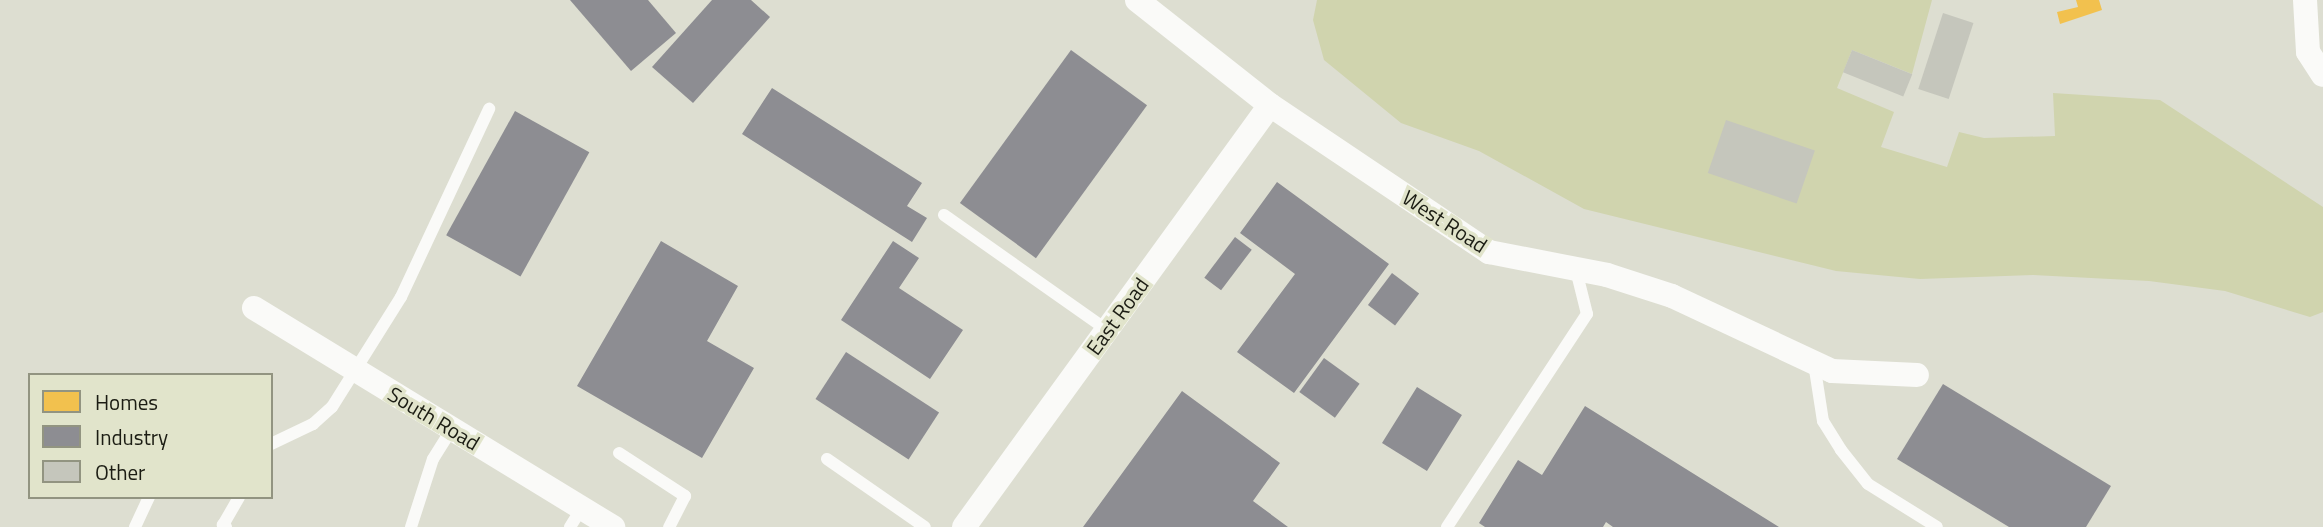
<!DOCTYPE html>
<html>
<head>
<meta charset="utf-8">
<style>
	body { margin:0 }
	#map { position:relative; width:2323px; height:527px; overflow:hidden; background:#ddded1; font-family:"Titillium Web",sans-serif }
	div>[style] { position:absolute }
	.green>* { inset:0; background:#d0d4ae }
	.homes>* { inset:0; background:#f2c14e }
	.industry>* { inset:0; background:#8d8d92; transform-origin:0 0 }
	.building>* { inset:0; background:#c5c6bc; transform-origin:0 0 }
	.lane>* { height:12px; margin:-6px; padding:0 6px; transform-origin:6px; border-radius:6px; background:#fafaf8 }
	.street>* { height:24px; margin:-12px; padding:0 12px; transform-origin:12px; border-radius:12px; background:#fafaf8 }
	span { translate:-50% -50%; white-space:nowrap; text-align:center; line-height:1.15; -webkit-text-stroke:7px #e1e4cb; paint-order:stroke }
	.street-label { font-size:21px; color:#1b1c13 }
	.legend { position:absolute; left:28px; top:373px; width:245px; height:126px; box-sizing:border-box; background:#e1e4cb; border:2px solid #929481; margin:0; padding:9px 12px; list-style:none; font-size:21px; color:#1b1c13 }
	.legend li { display:flex; align-items:center; gap:14px; height:35px }
	.legend b { width:35px; border:2px solid #929481 }
</style>
</head>
<body>
<div id="map">
	<div class="green">
		<div style="clip-path:polygon(1317px 0,1932px 0,1912px 74px,1852px 50px,1837px 88px,1894px 112px,1881px 147px,1947px 167px,1959px 132px,1984px 138px,2055px 136px,2053px 93px,2160px 100px,2323px 207px,2323px 312px,2310px 317px,2225px 291px,2149px 281px,2033px 275px,1920px 279px,1836px 271px,1584px 209px,1479px 151px,1401px 123px,1324px 60px,1313px 20px)"></div>
	</div>
	<div class="homes">
		<div style="clip-path:polygon(2076px 0,2099px 0,2102px 10px,2060px 24px,2057px 12px,2078px 7px)"></div>
	</div>
	<div class="industry">
		<div style="clip-path:polygon(570px 0,648px 0,676px 33px,631px 71px)"></div>
		<div style="clip-path:polygon(712px 0,751px 0,770px 17px,693px 103px,652px 67px)"></div>
		<div style="left:1071px;top:50px;width:94px;height:189px;rotate:36deg"></div>
		<div style="clip-path:polygon(772px 88px,922px 183px,907px 206px,927px 218px,912px 242px,742px 134px)"></div>
		<div style="left:515px;top:111px;width:85px;height:142px;rotate:29deg"></div>
		<div style="clip-path:polygon(1277px 182px,1389px 264px,1294px 393px,1237px 352px,1295px 274px,1240px 233px)"></div>
		<div style="left:1235px;top:237px;width:21px;height:51px;rotate:37deg"></div>
		<div style="clip-path:polygon(661px 241px,738px 286px,707px 341px,754px 368px,702px 458px,577px 386px)"></div>
		<div style="clip-path:polygon(893px 241px,919px 258px,899px 288px,963px 330px,930px 379px,841px 320px)"></div>
		<div style="left:1392px;top:273px;width:34px;height:40px;rotate:37deg"></div>
		<div style="left:846px;top:352px;width:111px;height:56px;rotate:33deg"></div>
		<div style="left:1324px;top:358px;width:44px;height:42px;rotate:36deg"></div>
		<div style="clip-path:polygon(1943px 384px,2111px 486px,2086px 527px,2009px 527px,1897px 459px)"></div>
		<div style="left:1417px;top:387px;width:53px;height:66px;rotate:32deg"></div>
		<div style="clip-path:polygon(1182px 391px,1280px 463px,1253px 501px,1288px 527px,1083px 527px)"></div>
		<div style="clip-path:polygon(1585px 406px,1779px 527px,1613px 527px,1606px 522px,1603px 527px,1485px 527px,1479px 523px,1518px 460px,1542px 475px)"></div>
	</div>
	<div class="building">
		<div style="left:1943px;top:13px;width:32px;height:80px;rotate:18deg"></div>
		<div style="left:1852px;top:50px;width:65px;height:24px;rotate:22deg"></div>
		<div style="left:1726px;top:120px;width:94px;height:56px;rotate:19deg"></div>
	</div>
	<div class="lane">
		<div style="left:944px;top:215px;width:199px;rotate:35.2deg"></div>
		<div style="left:1814px;top:363px;width:59px;rotate:81.2deg"></div>
		<div style="left:1823px;top:421px;width:34px;rotate:58deg"></div>
		<div style="left:1841px;top:450px;width:43px;rotate:51.5deg"></div>
		<div style="left:1868px;top:484px;width:81px;rotate:31.9deg"></div>
		<div style="left:271px;top:444px;width:47px;rotate:-25.5deg"></div>
		<div style="left:313px;top:424px;width:25px;rotate:-42deg"></div>
		<div style="left:332px;top:407px;width:130px;rotate:-57.9deg"></div>
		<div style="left:401px;top:297px;width:208px;rotate:-64.9deg"></div>
		<div style="left:619px;top:453px;width:79px;rotate:33.1deg"></div>
		<div style="left:685px;top:496px;width:35px;rotate:117deg"></div>
		<div style="left:827px;top:459px;width:119px;rotate:34.8deg"></div>
		<div style="left:135px;top:527px;width:33px;rotate:-65deg"></div>
		<div style="left:226px;top:527px;width:4px;rotate:-146deg"></div>
		<div style="left:223px;top:525px;width:32px;rotate:-60deg"></div>
		<div style="left:411px;top:527px;width:71px;rotate:-72.1deg"></div>
		<div style="left:433px;top:459px;width:36px;rotate:-58deg"></div>
		<div style="left:570px;top:527px;width:22px;rotate:-58deg"></div>
		<div style="left:1447px;top:527px;width:255px;rotate:-56.7deg"></div>
		<div style="left:1587px;top:314px;width:45px;rotate:-104deg"></div>
	</div>
	<div class="street">
		<div style="left:1137px;top:0;width:169px;rotate:38.3deg"></div>
		<div style="left:1270px;top:105px;width:264px;rotate:33.9deg"></div>
		<div style="left:1489px;top:252px;width:120px;rotate:11deg"></div>
		<div style="left:1607px;top:275px;width:68px;rotate:17.9deg"></div>
		<div style="left:1672px;top:296px;width:177px;rotate:25.1deg"></div>
		<div style="left:1832px;top:371px;width:85px;rotate:2.7deg"></div>
		<div style="left:2305px;top:0;width:52px;rotate:86.7deg"></div>
		<div style="left:2308px;top:52px;width:27px;rotate:57deg"></div>
		<div style="left:254px;top:308px;width:421px;rotate:31.4deg"></div>
		<div style="left:964px;top:527px;width:521px;rotate:-54.05deg"></div>
	</div>
	<div class="street-label">
		<span style="left:1445px;top:221px;rotate:33deg">West Road</span>
		<span style="left:1117px;top:316px;rotate:-54deg">East Road</span>
		<span style="left:434px;top:418px;rotate:31deg">South Road</span>
	</div>
	<ul class="legend">
	<li><b style="height:19px;background:#f2c14e"></b>Homes</li>
	<li><b style="height:19px;background:#8d8d92"></b>Industry</li>
	<li><b style="height:19px;background:#c5c6bc"></b>Other</li>
	</ul>
</div>
</body>
</html>
